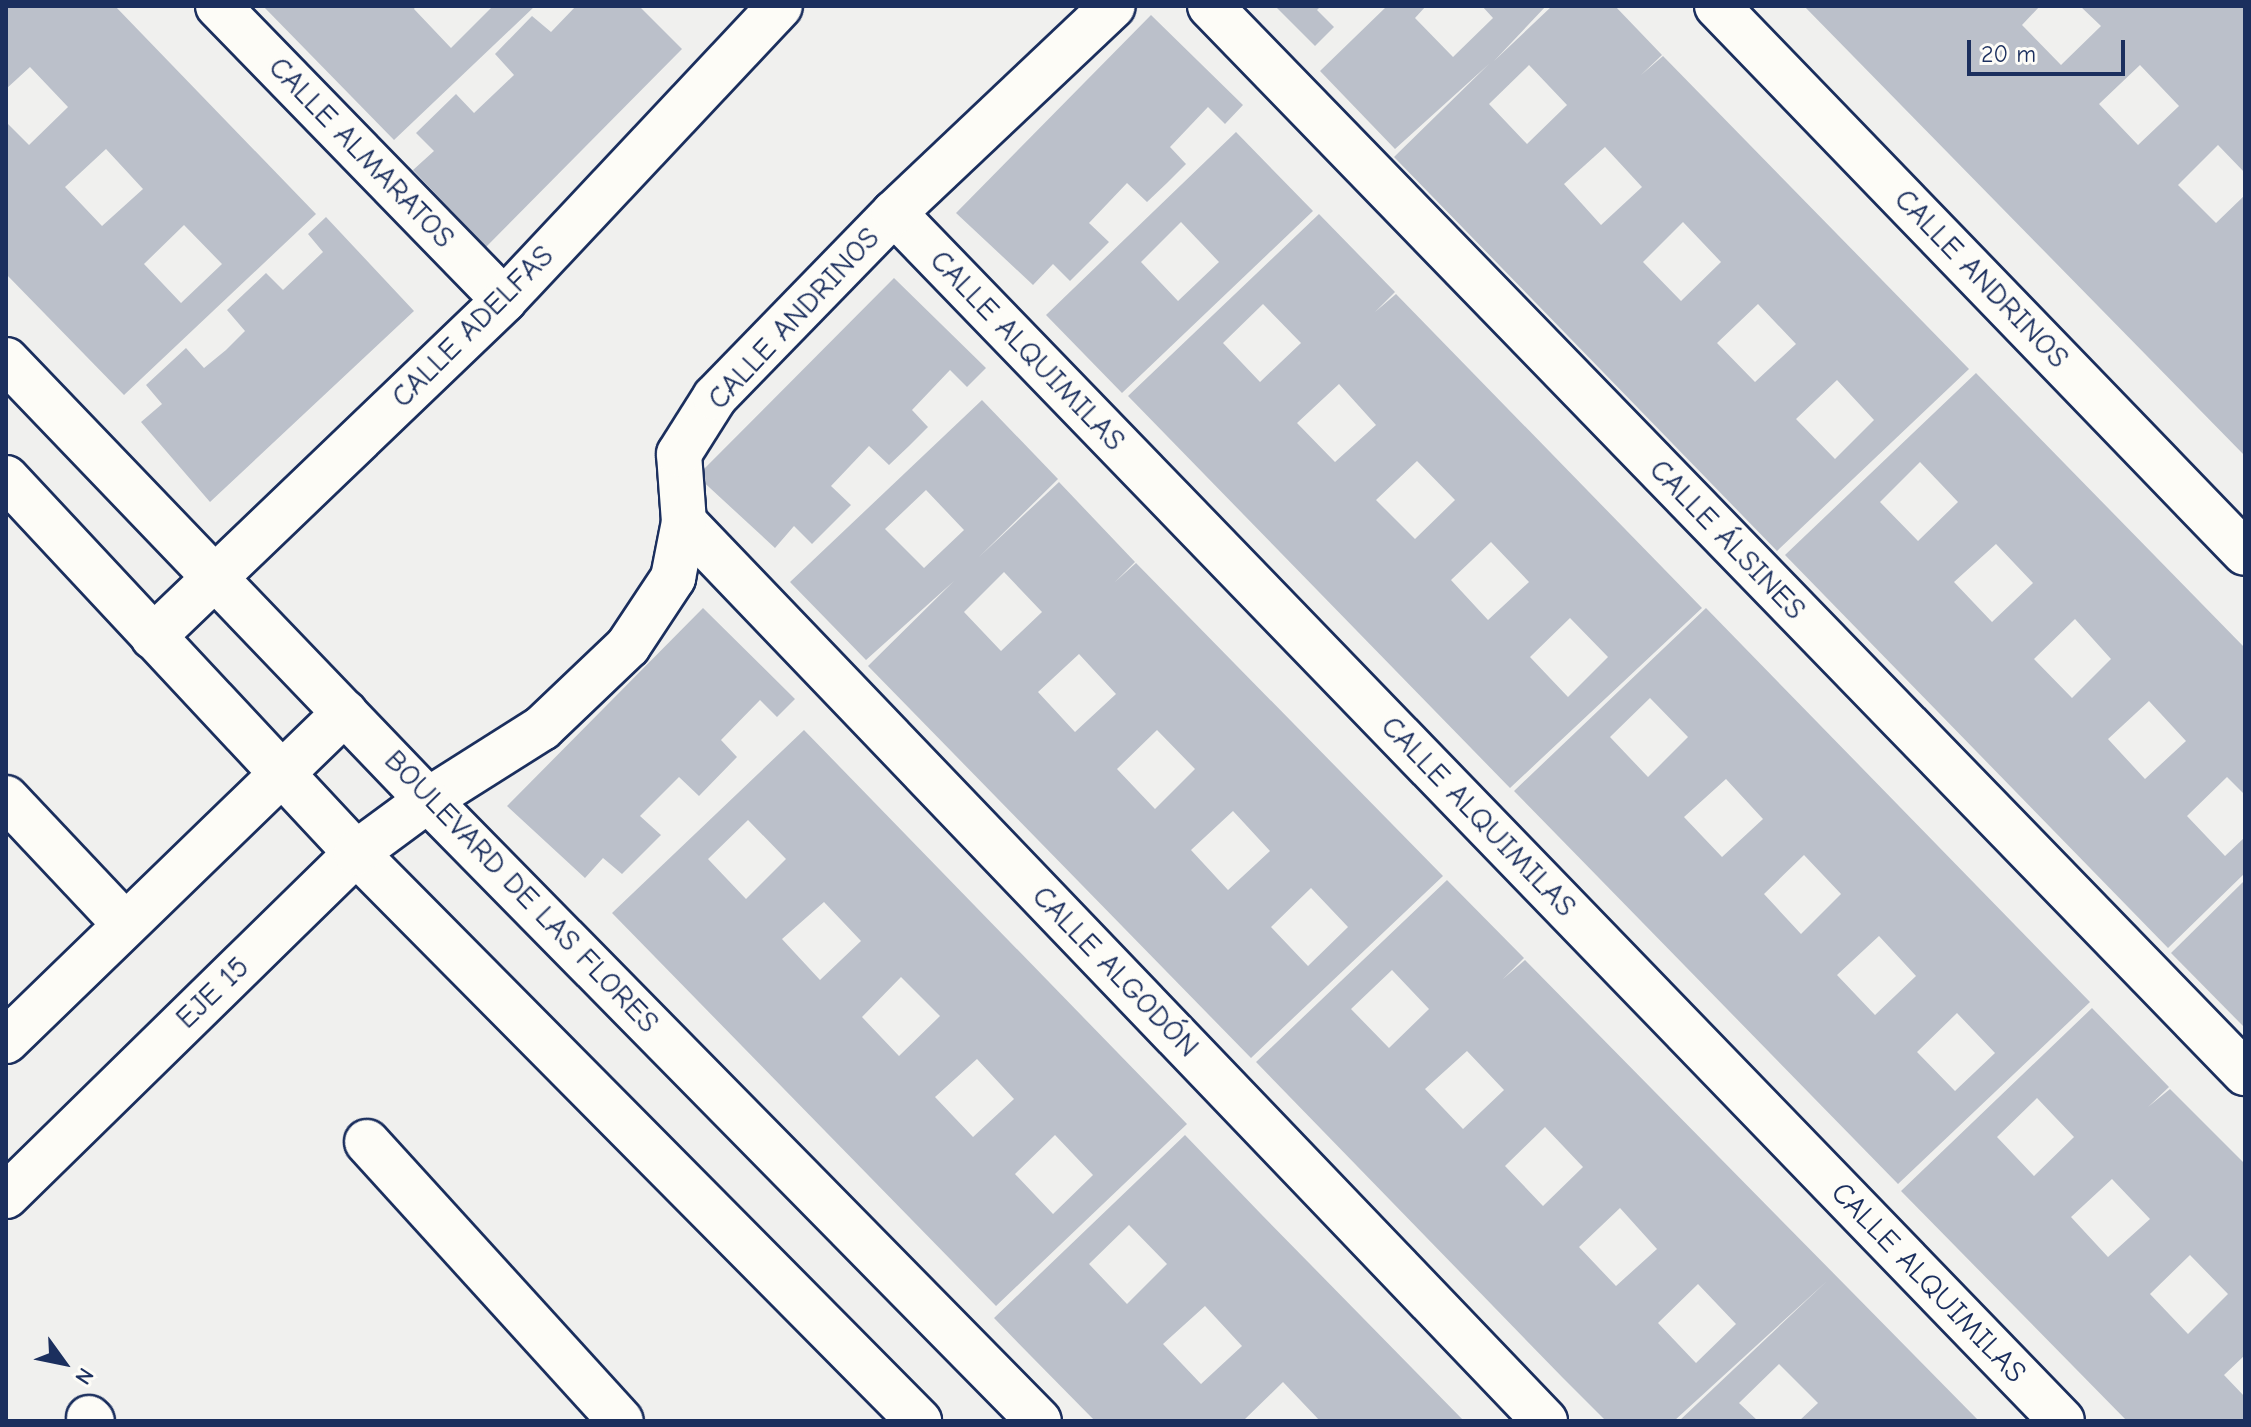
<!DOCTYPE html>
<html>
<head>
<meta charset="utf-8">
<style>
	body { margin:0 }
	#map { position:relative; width:2251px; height:1427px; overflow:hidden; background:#f0f0ee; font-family:"Comic Neue",sans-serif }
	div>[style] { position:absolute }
	.building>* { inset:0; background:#bbc0ca }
	.roads { filter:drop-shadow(2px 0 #1b2f5e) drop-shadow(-2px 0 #1b2f5e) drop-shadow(0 2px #1b2f5e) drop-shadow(0 -2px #1b2f5e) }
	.street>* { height:44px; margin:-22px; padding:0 22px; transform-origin:22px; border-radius:22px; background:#fdfcf7 }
	.secondary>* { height:44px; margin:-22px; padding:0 22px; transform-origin:22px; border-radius:22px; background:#fdfcf7 }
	span { translate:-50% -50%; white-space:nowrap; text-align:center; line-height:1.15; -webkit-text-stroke:6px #fdfcf7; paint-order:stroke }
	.street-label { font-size:30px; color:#1b2f5e }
	.frame { position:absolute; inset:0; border:8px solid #1b2f5e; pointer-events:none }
	.north { position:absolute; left:24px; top:1323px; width:80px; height:80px; -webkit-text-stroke:6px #fdfcf7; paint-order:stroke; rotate:123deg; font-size:22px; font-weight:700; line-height:32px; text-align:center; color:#1b2f5e }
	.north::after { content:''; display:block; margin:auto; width:28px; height:36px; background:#1b2f5e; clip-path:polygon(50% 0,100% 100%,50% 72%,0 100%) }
	.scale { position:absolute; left:1967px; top:40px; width:158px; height:36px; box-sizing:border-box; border:4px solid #1b2f5e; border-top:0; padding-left:10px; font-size:24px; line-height:28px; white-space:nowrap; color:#1b2f5e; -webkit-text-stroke:6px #fdfcf7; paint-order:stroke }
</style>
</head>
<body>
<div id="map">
	<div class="building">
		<div style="clip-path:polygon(evenodd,6px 6px,115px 6px,316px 214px,124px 395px,6px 274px,6px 122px,29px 145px,68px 107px,30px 67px,6px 89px,6px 6px,106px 149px,143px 189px,102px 226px,65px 187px,106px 149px,6px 6px,184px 225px,222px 264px,181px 303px,144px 264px,184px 225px)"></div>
		<div style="clip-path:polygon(263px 6px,416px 6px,414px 9px,451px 48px,491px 8px,489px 6px,535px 6px,394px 140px)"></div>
		<div style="clip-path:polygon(576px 6px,639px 6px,682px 49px,486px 247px,413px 170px,434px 151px,416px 133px,456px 94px,474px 113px,514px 75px,495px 54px,532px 16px,551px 32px)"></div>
		<div style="clip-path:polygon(1275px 6px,1321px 6px,1317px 10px,1334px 27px,1315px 46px)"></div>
		<div style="clip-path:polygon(evenodd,1387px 6px,1426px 6px,1415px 18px,1453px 57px,1493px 18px,1482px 6px,1546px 6px,1494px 61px,1552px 6px,1615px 6px,1662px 55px,1641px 75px,1663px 56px,1969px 369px,1777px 551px,1394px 157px,1489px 64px,1395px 149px,1320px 71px,1387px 6px,1529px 65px,1567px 105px,1527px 144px,1489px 104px,1529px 65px,1387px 6px,1605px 147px,1642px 187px,1601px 225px,1564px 184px,1605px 147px,1387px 6px,1683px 222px,1721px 262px,1681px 301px,1643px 262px,1683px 222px,1387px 6px,1758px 304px,1796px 344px,1755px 382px,1717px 343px,1758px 304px,1387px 6px,1837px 380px,1874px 420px,1835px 459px,1796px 419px,1837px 380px)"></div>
		<div style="clip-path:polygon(evenodd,1804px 6px,2040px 6px,2022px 25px,2061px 65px,2101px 26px,2080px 6px,2245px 6px,2245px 173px,2218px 145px,2178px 185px,2216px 223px,2245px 195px,2245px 456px,1804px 6px,2140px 65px,2179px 106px,2138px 145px,2099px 104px,2140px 65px)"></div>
		<div style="clip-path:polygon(1151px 15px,1243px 105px,1225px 124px,1208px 107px,1170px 147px,1186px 164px,1167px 183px,1147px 202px,1127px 183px,1089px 223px,1109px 242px,1070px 281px,1053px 264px,1033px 285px,956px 213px)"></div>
		<div style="clip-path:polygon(evenodd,1236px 132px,1313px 211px,1122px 393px,1046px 315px,1236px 132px,1181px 222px,1219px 262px,1178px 301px,1141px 262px,1181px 222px)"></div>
		<div style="clip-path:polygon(evenodd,1319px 214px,1395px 292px,1375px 312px,1396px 294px,1702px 608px,1510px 788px,1128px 396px,1319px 214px,1263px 304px,1301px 343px,1260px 382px,1223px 343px,1263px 304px,1319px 214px,1339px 384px,1376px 425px,1335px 462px,1297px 423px,1339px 384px,1319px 214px,1417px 461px,1455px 500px,1415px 539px,1376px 500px,1417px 461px,1319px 214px,1491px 542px,1529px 582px,1488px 620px,1451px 580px,1491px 542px,1319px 214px,1570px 618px,1608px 657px,1568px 697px,1530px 657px,1570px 618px)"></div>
		<div style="clip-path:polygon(326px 217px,414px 311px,210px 502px,141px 422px,162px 404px,146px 385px,186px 348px,204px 368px,226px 350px,245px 331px,227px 310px,266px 273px,283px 290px,323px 252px,308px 234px)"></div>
		<div style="clip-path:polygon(894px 278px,986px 368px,967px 387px,950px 370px,912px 410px,928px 427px,909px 446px,889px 465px,869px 446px,831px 486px,851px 505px,812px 544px,794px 526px,775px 548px,697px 476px)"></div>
		<div style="clip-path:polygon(evenodd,1976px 373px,2245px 648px,2245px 795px,2227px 777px,2187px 816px,2225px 856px,2245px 837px,2245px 873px,2168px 948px,1785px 555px,1976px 373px,1920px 462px,1958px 502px,1918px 541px,1880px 502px,1920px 462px,1976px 373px,1996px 544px,2033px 583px,1992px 622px,1954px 582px,1996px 544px,1976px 373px,2075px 619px,2111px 659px,2072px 698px,2034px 659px,2075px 619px,1976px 373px,2149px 701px,2186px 741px,2145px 779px,2108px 739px,2149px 701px)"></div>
		<div style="clip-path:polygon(evenodd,982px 400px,1058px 479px,979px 557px,1059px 482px,1135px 562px,1115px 582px,1136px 563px,1443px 876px,1251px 1058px,868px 666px,954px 581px,866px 660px,790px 582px,982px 400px,926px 490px,964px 530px,924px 568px,885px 529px,926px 490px,982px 400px,1004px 572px,1042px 612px,1001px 651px,964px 612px,1004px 572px,982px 400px,1079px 654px,1116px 694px,1075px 732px,1038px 692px,1079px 654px,982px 400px,1157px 730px,1195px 769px,1155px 809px,1117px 769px,1157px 730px,982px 400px,1233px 811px,1270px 851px,1228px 890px,1191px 850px,1233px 811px,982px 400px,1311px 888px,1348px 927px,1308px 966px,1271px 927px,1311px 888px)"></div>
		<div style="clip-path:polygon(703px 608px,795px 699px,777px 717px,760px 700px,721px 740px,737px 757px,699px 796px,679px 777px,640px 816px,661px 835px,622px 874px,603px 858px,585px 878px,507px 806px)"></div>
		<div style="clip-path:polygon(evenodd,1706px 608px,2090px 1002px,1898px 1184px,1514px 791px,1706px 608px,1650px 698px,1688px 737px,1648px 777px,1610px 737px,1650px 698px,1706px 608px,1726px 779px,1763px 819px,1722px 857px,1684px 817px,1726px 779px,1706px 608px,1804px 855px,1841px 894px,1801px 934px,1764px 894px,1804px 855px,1706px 608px,1879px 936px,1916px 976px,1875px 1015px,1837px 975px,1879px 936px,1706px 608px,1957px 1013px,1995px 1053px,1955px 1091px,1917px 1052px,1957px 1013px)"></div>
		<div style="clip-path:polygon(evenodd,804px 730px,1187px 1124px,996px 1306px,612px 913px,804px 730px,748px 820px,786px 859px,746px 899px,708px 859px,748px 820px,804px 730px,824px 902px,861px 941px,820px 980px,782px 939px,824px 902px,804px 730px,901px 977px,940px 1016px,899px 1056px,862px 1017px,901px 977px,804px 730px,977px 1059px,1014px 1099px,973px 1137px,935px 1097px,977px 1059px,804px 730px,1055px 1135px,1093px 1175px,1053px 1214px,1015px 1174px,1055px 1135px)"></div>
		<div style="clip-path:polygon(evenodd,1447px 880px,1524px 958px,1503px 979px,1525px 960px,1979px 1421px,1799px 1421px,1818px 1403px,1779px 1364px,1739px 1403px,1758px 1421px,1679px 1421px,1827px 1281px,1674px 1421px,1606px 1421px,1562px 1377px,1256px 1062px,1447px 880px,1392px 970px,1429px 1009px,1389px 1048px,1351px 1009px,1392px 970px,1447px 880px,1467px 1051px,1504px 1090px,1463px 1129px,1425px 1089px,1467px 1051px,1447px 880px,1545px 1127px,1583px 1167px,1543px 1206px,1505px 1166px,1545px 1127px,1447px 880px,1620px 1208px,1657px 1249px,1616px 1286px,1579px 1247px,1620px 1208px,1447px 880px,1698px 1284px,1736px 1324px,1696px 1363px,1658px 1323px,1698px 1284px)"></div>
		<div style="clip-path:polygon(2245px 880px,2245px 1028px,2171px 953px)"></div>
		<div style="clip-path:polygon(evenodd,2092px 1008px,2169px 1087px,2148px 1107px,2170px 1089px,2245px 1164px,2245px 1355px,2224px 1375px,2245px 1397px,2245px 1421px,2127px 1421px,1901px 1191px,2092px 1008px,2037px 1098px,2074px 1137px,2034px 1176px,1997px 1137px,2037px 1098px,2092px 1008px,2112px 1179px,2150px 1219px,2108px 1257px,2071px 1217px,2112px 1179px,2092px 1008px,2190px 1255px,2228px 1294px,2188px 1334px,2150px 1294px,2190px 1255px)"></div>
		<div style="clip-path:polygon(evenodd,1185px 1135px,1261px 1214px,1464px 1421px,1320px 1421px,1283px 1382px,1243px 1421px,1095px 1421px,1029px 1354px,994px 1318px,1185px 1135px,1129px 1225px,1167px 1264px,1127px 1304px,1089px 1264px,1129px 1225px,1185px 1135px,1205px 1306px,1242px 1346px,1201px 1384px,1163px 1344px,1205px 1306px)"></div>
	</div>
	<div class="roads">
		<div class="street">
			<div style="left:218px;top:6px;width:410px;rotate:45.8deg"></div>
			<div style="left:1210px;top:6px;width:1487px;rotate:45.87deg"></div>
			<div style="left:1717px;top:6px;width:760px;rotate:46.01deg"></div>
			<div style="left:894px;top:213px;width:1680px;rotate:45.96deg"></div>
			<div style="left:684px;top:522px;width:1245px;rotate:46.24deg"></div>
			<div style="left:153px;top:637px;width:487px;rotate:-43.8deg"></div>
			<div style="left:504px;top:300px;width:403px;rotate:-46.8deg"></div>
			<div style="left:6px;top:798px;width:172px;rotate:46.7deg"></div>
			<div style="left:428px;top:800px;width:135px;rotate:-32.3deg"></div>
			<div style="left:542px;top:728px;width:119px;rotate:-43.6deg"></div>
			<div style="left:628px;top:646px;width:82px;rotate:-56.5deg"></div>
			<div style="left:673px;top:578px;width:57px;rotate:-78.9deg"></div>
			<div style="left:684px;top:522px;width:68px;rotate:-94.2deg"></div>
			<div style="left:679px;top:454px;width:67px;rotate:-57.7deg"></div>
			<div style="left:715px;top:397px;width:257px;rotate:-45.8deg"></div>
			<div style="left:894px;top:213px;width:301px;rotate:-43.4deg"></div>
			<div style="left:367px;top:1142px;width:377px;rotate:47.7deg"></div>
			<div style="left:89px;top:1418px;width:4px;rotate:45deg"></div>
		</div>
		<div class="secondary">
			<div style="left:6px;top:360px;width:610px;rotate:46.2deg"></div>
			<div style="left:428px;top:800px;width:871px;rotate:45.47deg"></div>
			<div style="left:6px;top:478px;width:513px;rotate:46.97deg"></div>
			<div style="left:356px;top:853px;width:800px;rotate:45.25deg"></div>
			<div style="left:6px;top:1041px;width:472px;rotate:-44.1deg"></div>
			<div style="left:6px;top:1196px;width:490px;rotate:-44.4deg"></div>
			<div style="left:356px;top:853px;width:89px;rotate:-36.4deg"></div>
		</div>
	</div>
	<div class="street-label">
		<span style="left:361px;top:153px;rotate:46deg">CALLE ALMARATOS</span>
		<span style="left:1981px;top:279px;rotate:46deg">CALLE ANDRINOS</span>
		<span style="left:794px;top:319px;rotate:-47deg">CALLE ANDRINOS</span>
		<span style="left:473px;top:327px;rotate:-45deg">CALLE ADELFAS</span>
		<span style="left:1027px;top:351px;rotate:46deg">CALLE ALQUIMILAS</span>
		<span style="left:1727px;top:540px;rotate:46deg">CALLE ÁLSINES</span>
		<span style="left:1478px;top:817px;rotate:46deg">CALLE ALQUIMILAS</span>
		<span style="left:521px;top:892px;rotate:46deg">BOULEVARD DE LAS FLORES</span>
		<span style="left:1115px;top:972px;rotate:46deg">CALLE ALGODÓN</span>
		<span style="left:213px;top:993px;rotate:-44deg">EJE 15</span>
		<span style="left:1928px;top:1283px;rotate:46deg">CALLE ALQUIMILAS</span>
	</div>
	<div class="frame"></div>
	<div class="north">N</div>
	<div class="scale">20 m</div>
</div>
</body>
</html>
